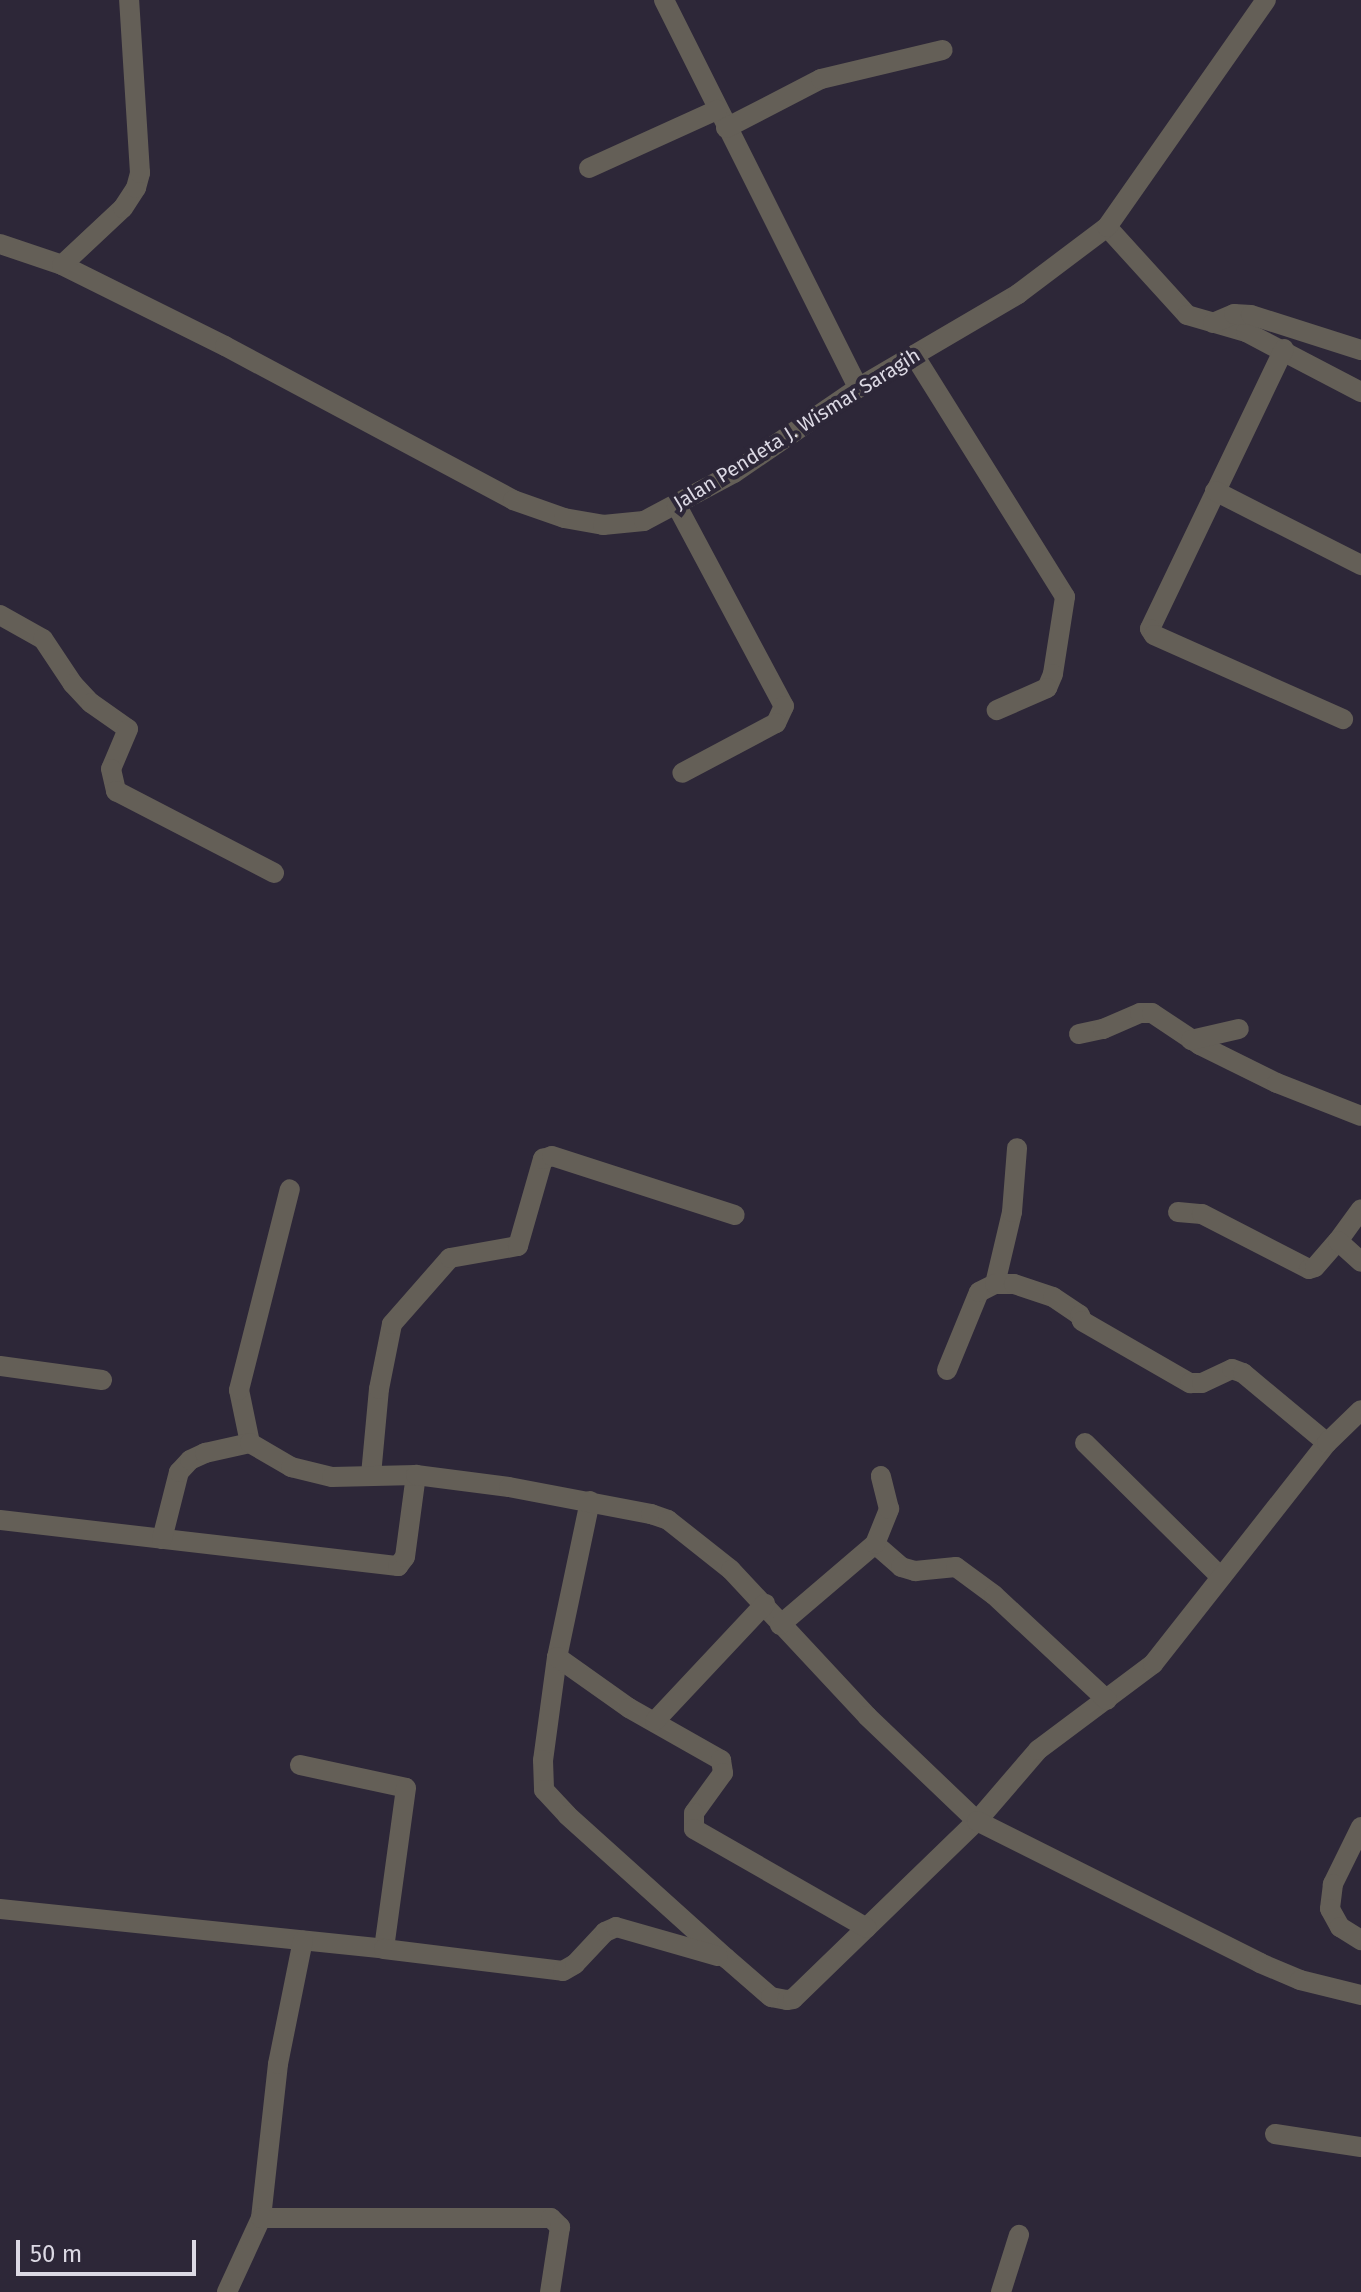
<!DOCTYPE html>
<html>
<head>
<meta charset="utf-8">
<style>
	body { margin:0 }
	#map { position:relative; width:1361px; height:2292px; overflow:hidden; background:#2d2738; font-family:"Fira Sans",sans-serif }
	div>[style] { position:absolute }
	.minor>* { height:20px; margin:-10px; padding:0 10px; transform-origin:10px; border-radius:10px; background:#645f57 }
	span { translate:-50% -50%; white-space:nowrap; text-align:center; line-height:1.15; -webkit-text-stroke:8px #2d2738; paint-order:stroke }
	.street-label { font-size:20px; color:#dcd9e4 }
	.scale { position:absolute; left:16px; top:2240px; width:180px; height:36px; box-sizing:border-box; border:4px solid #dcd9e4; border-top:0; padding-left:10px; font-size:24px; line-height:28px; white-space:nowrap; color:#dcd9e4; -webkit-text-stroke:6px #2d2738; paint-order:stroke }
</style>
</head>
<body>
<div id="map">
	<div class="minor">
		<div style="left:664px;top:0;width:434px;rotate:63.4deg"></div>
		<div style="left:726px;top:128px;width:107px;rotate:-27.3deg"></div>
		<div style="left:821px;top:79px;width:125px;rotate:-13.4deg"></div>
		<div style="left:589px;top:168px;width:141px;rotate:-24.4deg"></div>
		<div style="left:1107px;top:227px;width:119px;rotate:47.7deg"></div>
		<div style="left:1187px;top:315px;width:61px;rotate:16.1deg"></div>
		<div style="left:1246px;top:332px;width:130px;rotate:27.6deg"></div>
		<div style="left:0;top:244px;width:65px;rotate:18.7deg"></div>
		<div style="left:62px;top:265px;width:182px;rotate:26.4deg"></div>
		<div style="left:225px;top:346px;width:327px;rotate:28.1deg"></div>
		<div style="left:513px;top:500px;width:54px;rotate:19.4deg"></div>
		<div style="left:564px;top:518px;width:40px;rotate:10deg"></div>
		<div style="left:603px;top:525px;width:41px;rotate:-5.6deg"></div>
		<div style="left:644px;top:521px;width:102px;rotate:-28.1deg"></div>
		<div style="left:734px;top:473px;width:150px;rotate:-34.4deg"></div>
		<div style="left:858px;top:388px;width:186px;rotate:-30.4deg"></div>
		<div style="left:1018px;top:294px;width:111px;rotate:-37deg"></div>
		<div style="left:1107px;top:227px;width:277px;rotate:-55deg"></div>
		<div style="left:62px;top:265px;width:83px;rotate:-43.1deg"></div>
		<div style="left:123px;top:208px;width:24px;rotate:-57deg"></div>
		<div style="left:136px;top:188px;width:16px;rotate:-75deg"></div>
		<div style="left:140px;top:173px;width:173px;rotate:-93.6deg"></div>
		<div style="left:1213px;top:323px;width:23px;rotate:-23deg"></div>
		<div style="left:1234px;top:314px;width:17px;rotate:3deg"></div>
		<div style="left:1251px;top:315px;width:115px;rotate:17.7deg"></div>
		<div style="left:1284px;top:349px;width:310px;rotate:115.6deg"></div>
		<div style="left:1150px;top:629px;width:7px;rotate:56deg"></div>
		<div style="left:1154px;top:635px;width:207px;rotate:24deg"></div>
		<div style="left:914px;top:355px;width:285px;rotate:58deg"></div>
		<div style="left:1065px;top:597px;width:78px;rotate:98.9deg"></div>
		<div style="left:1053px;top:674px;width:15px;rotate:113deg"></div>
		<div style="left:1047px;top:688px;width:55px;rotate:156.3deg"></div>
		<div style="left:1215px;top:491px;width:164px;rotate:26.9deg"></div>
		<div style="left:677px;top:506px;width:227px;rotate:61.9deg"></div>
		<div style="left:784px;top:706px;width:19px;rotate:115deg"></div>
		<div style="left:776px;top:723px;width:106px;rotate:152deg"></div>
		<div style="left:0;top:615px;width:49px;rotate:29.2deg"></div>
		<div style="left:43px;top:639px;width:54px;rotate:56.3deg"></div>
		<div style="left:73px;top:684px;width:26px;rotate:47deg"></div>
		<div style="left:91px;top:703px;width:45px;rotate:35.1deg"></div>
		<div style="left:128px;top:729px;width:43px;rotate:113deg"></div>
		<div style="left:111px;top:769px;width:23px;rotate:77deg"></div>
		<div style="left:116px;top:791px;width:178px;rotate:27.4deg"></div>
		<div style="left:1079px;top:1034px;width:25px;rotate:-12deg"></div>
		<div style="left:1103px;top:1029px;width:40px;rotate:-23.4deg"></div>
		<div style="left:1140px;top:1013px;width:12px"></div>
		<div style="left:1152px;top:1013px;width:58px;rotate:33.7deg"></div>
		<div style="left:1200px;top:1045px;width:86px;rotate:26.3deg"></div>
		<div style="left:1277px;top:1083px;width:90px;rotate:21.4deg"></div>
		<div style="left:1191px;top:1040px;width:49px;rotate:-12.9deg"></div>
		<div style="left:1178px;top:1212px;width:24px;rotate:5deg"></div>
		<div style="left:1202px;top:1214px;width:120px;rotate:27.2deg"></div>
		<div style="left:1309px;top:1269px;width:6px;rotate:-18deg"></div>
		<div style="left:1315px;top:1267px;width:35px;rotate:-49deg"></div>
		<div style="left:1338px;top:1241px;width:39px;rotate:-54deg"></div>
		<div style="left:1338px;top:1241px;width:31px;rotate:42deg"></div>
		<div style="left:995px;top:1284px;width:74px;rotate:-76.7deg"></div>
		<div style="left:1012px;top:1212px;width:64px;rotate:-85.5deg"></div>
		<div style="left:0;top:1366px;width:103px;rotate:7.8deg"></div>
		<div style="left:947px;top:1370px;width:84px;rotate:-67.7deg"></div>
		<div style="left:979px;top:1292px;width:18px;rotate:-27deg"></div>
		<div style="left:995px;top:1284px;width:19px"></div>
		<div style="left:1014px;top:1284px;width:41px;rotate:18.4deg"></div>
		<div style="left:1053px;top:1297px;width:32px;rotate:34deg"></div>
		<div style="left:1080px;top:1315px;width:6px;rotate:72deg"></div>
		<div style="left:1082px;top:1321px;width:125px;rotate:29.9deg"></div>
		<div style="left:1190px;top:1383px;width:12px"></div>
		<div style="left:1202px;top:1383px;width:33px;rotate:-25deg"></div>
		<div style="left:1232px;top:1369px;width:12px;rotate:20deg"></div>
		<div style="left:1243px;top:1373px;width:109px;rotate:39.8deg"></div>
		<div style="left:250px;top:1443px;width:54px;rotate:-101.7deg"></div>
		<div style="left:239px;top:1390px;width:207px;rotate:-75.8deg"></div>
		<div style="left:1085px;top:1443px;width:191px;rotate:44.6deg"></div>
		<div style="left:371px;top:1475px;width:86px;rotate:-84.7deg"></div>
		<div style="left:379px;top:1389px;width:66px;rotate:-78.7deg"></div>
		<div style="left:392px;top:1324px;width:88px;rotate:-48.7deg"></div>
		<div style="left:450px;top:1258px;width:69px;rotate:-10deg"></div>
		<div style="left:518px;top:1246px;width:91px;rotate:-74deg"></div>
		<div style="left:543px;top:1159px;width:9px;rotate:-18deg"></div>
		<div style="left:552px;top:1156px;width:192px;rotate:17.9deg"></div>
		<div style="left:590px;top:1501px;width:159px;rotate:101.9deg"></div>
		<div style="left:557px;top:1657px;width:104px;rotate:97.7deg"></div>
		<div style="left:543px;top:1760px;width:30px;rotate:88deg"></div>
		<div style="left:544px;top:1790px;width:34px;rotate:47deg"></div>
		<div style="left:567px;top:1815px;width:214px;rotate:42deg"></div>
		<div style="left:726px;top:1958px;width:60px;rotate:40.9deg"></div>
		<div style="left:771px;top:1997px;width:16px;rotate:11deg"></div>
		<div style="left:787px;top:2000px;width:6px;rotate:-9deg"></div>
		<div style="left:793px;top:1999px;width:256px;rotate:-44.1deg"></div>
		<div style="left:977px;top:1821px;width:94px;rotate:-49.3deg"></div>
		<div style="left:1038px;top:1750px;width:144px;rotate:-36.8deg"></div>
		<div style="left:1153px;top:1664px;width:281px;rotate:-51.8deg"></div>
		<div style="left:1327px;top:1443px;width:47px;rotate:-44.1deg"></div>
		<div style="left:0;top:1520px;width:401px;rotate:6.6deg"></div>
		<div style="left:398px;top:1566px;width:11px;rotate:-52deg"></div>
		<div style="left:405px;top:1557px;width:83px;rotate:-82.4deg"></div>
		<div style="left:162px;top:1539px;width:69px;rotate:-75.8deg"></div>
		<div style="left:179px;top:1472px;width:16px;rotate:-47deg"></div>
		<div style="left:190px;top:1460px;width:17px;rotate:-25deg"></div>
		<div style="left:205px;top:1453px;width:46px;rotate:-12.5deg"></div>
		<div style="left:250px;top:1443px;width:48px;rotate:30.3deg"></div>
		<div style="left:291px;top:1467px;width:42px;rotate:13.7deg"></div>
		<div style="left:332px;top:1477px;width:84px;rotate:-1.4deg"></div>
		<div style="left:416px;top:1475px;width:94px;rotate:7.4deg"></div>
		<div style="left:509px;top:1487px;width:145px;rotate:10.8deg"></div>
		<div style="left:651px;top:1514px;width:18px;rotate:19deg"></div>
		<div style="left:668px;top:1520px;width:80px;rotate:38.4deg"></div>
		<div style="left:731px;top:1570px;width:200px;rotate:47deg"></div>
		<div style="left:867px;top:1716px;width:152px;rotate:43.7deg"></div>
		<div style="left:977px;top:1821px;width:317px;rotate:26.6deg"></div>
		<div style="left:1260px;top:1963px;width:43px;rotate:23deg"></div>
		<div style="left:1300px;top:1980px;width:63px;rotate:13.8deg"></div>
		<div style="left:875px;top:1544px;width:35px;rotate:41deg"></div>
		<div style="left:901px;top:1567px;width:15px;rotate:16deg"></div>
		<div style="left:915px;top:1571px;width:41px;rotate:-5.6deg"></div>
		<div style="left:956px;top:1567px;width:47px;rotate:36.4deg"></div>
		<div style="left:994px;top:1595px;width:154px;rotate:42.9deg"></div>
		<div style="left:780px;top:1625px;width:125px;rotate:-40.5deg"></div>
		<div style="left:875px;top:1544px;width:38px;rotate:-68deg"></div>
		<div style="left:889px;top:1509px;width:34px;rotate:-104deg"></div>
		<div style="left:557px;top:1657px;width:88px;rotate:35.3deg"></div>
		<div style="left:629px;top:1708px;width:106px;rotate:29.5deg"></div>
		<div style="left:721px;top:1760px;width:13px;rotate:81deg"></div>
		<div style="left:723px;top:1773px;width:49px;rotate:125.9deg"></div>
		<div style="left:694px;top:1813px;width:16px;rotate:90deg"></div>
		<div style="left:694px;top:1829px;width:199px;rotate:29.8deg"></div>
		<div style="left:655px;top:1721px;width:161px;rotate:-46.8deg"></div>
		<div style="left:300px;top:1765px;width:108px;rotate:12.2deg"></div>
		<div style="left:406px;top:1788px;width:162px;rotate:97.8deg"></div>
		<div style="left:1361px;top:1827px;width:64px;rotate:116.2deg"></div>
		<div style="left:1333px;top:1884px;width:25px;rotate:97deg"></div>
		<div style="left:1330px;top:1909px;width:21px;rotate:61deg"></div>
		<div style="left:1340px;top:1927px;width:25px;rotate:32deg"></div>
		<div style="left:0;top:1909px;width:386px;rotate:5.9deg"></div>
		<div style="left:384px;top:1949px;width:180px;rotate:7deg"></div>
		<div style="left:563px;top:1971px;width:14px;rotate:-30deg"></div>
		<div style="left:575px;top:1964px;width:44px;rotate:-46.8deg"></div>
		<div style="left:605px;top:1932px;width:12px;rotate:-24deg"></div>
		<div style="left:616px;top:1927px;width:106px;rotate:15.9deg"></div>
		<div style="left:1275px;top:2134px;width:87px;rotate:8.6deg"></div>
		<div style="left:261px;top:2218px;width:155px;rotate:-83.7deg"></div>
		<div style="left:278px;top:2064px;width:126px;rotate:-78.6deg"></div>
		<div style="left:227px;top:2292px;width:81px;rotate:-65.3deg"></div>
		<div style="left:261px;top:2218px;width:290px"></div>
		<div style="left:551px;top:2218px;width:13px;rotate:45deg"></div>
		<div style="left:560px;top:2227px;width:66px;rotate:98.7deg"></div>
		<div style="left:1001px;top:2292px;width:60px;rotate:-72.5deg"></div>
	</div>
	<div class="street-label">
		<span style="left:797px;top:429px;rotate:-32deg">Jalan Pendeta J. Wismar Saragih</span>
	</div>
	<div class="scale">50 m</div>
</div>
</body>
</html>
